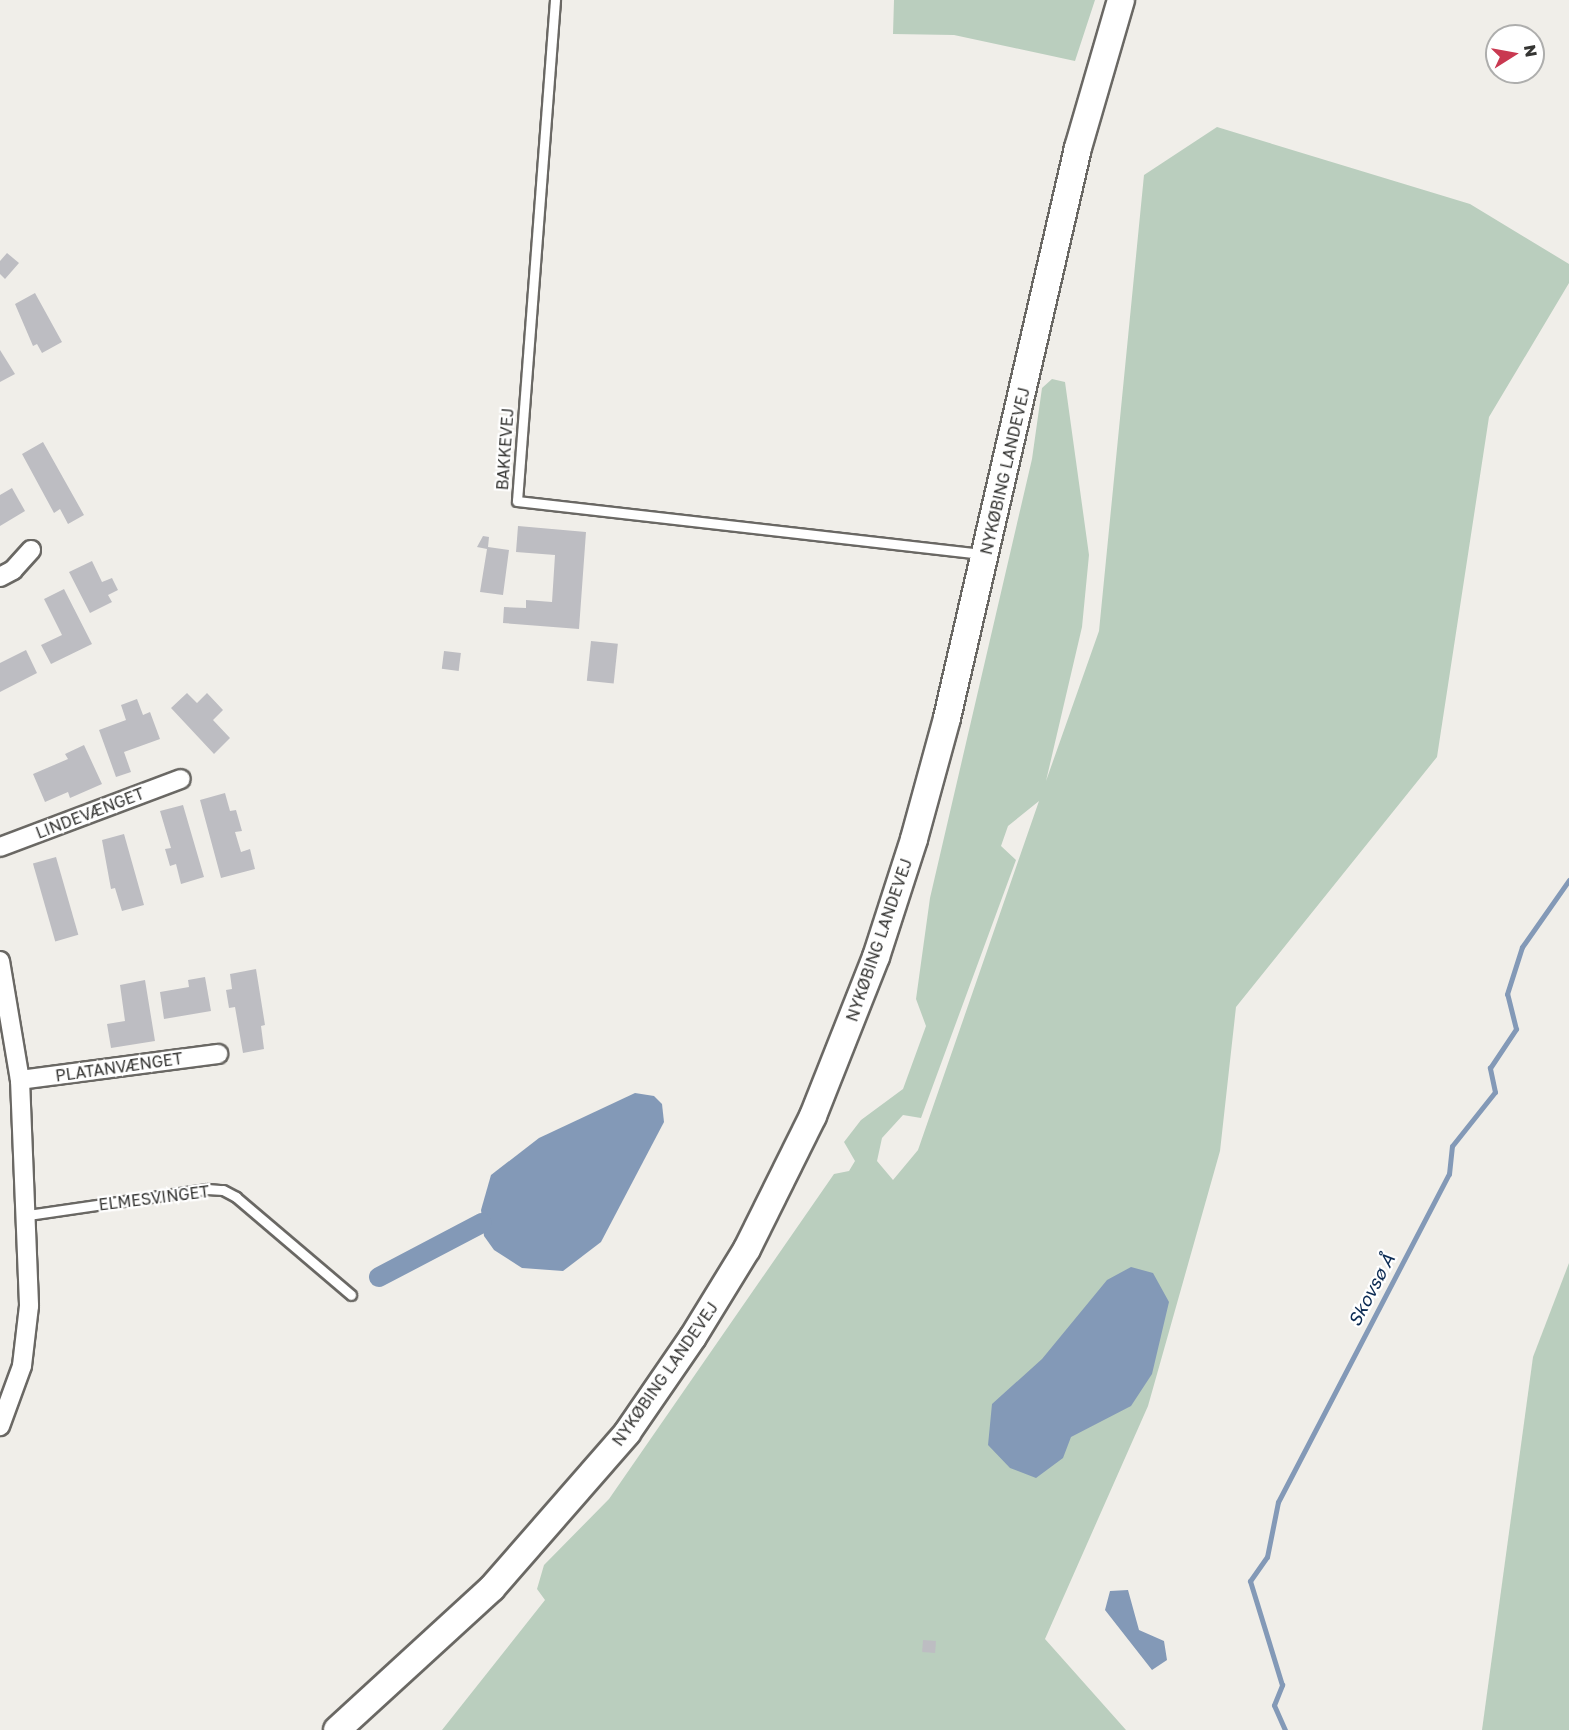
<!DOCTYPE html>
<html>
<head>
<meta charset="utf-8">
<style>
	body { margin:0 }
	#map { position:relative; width:1569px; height:1730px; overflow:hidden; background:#f0eee9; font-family:"Golos Text",sans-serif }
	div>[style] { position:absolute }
	.green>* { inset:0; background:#bacebe }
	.water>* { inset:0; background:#8399b7 }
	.stream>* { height:5px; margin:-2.5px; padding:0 2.5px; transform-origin:2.5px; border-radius:2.5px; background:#8399b7 }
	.canal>* { height:20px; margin:-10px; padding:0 10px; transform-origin:10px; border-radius:10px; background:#8399b7 }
	.building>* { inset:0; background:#bdbdc2; transform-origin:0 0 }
	.roads { filter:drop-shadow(2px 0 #6a6864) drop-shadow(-2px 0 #6a6864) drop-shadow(0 2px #6a6864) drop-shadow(0 -2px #6a6864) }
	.service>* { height:9px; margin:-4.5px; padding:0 4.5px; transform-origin:4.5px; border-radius:4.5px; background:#fff }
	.minor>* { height:18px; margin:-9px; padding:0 9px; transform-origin:9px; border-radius:9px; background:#fff }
	.secondary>* { height:26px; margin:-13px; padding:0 13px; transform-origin:13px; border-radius:13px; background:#fff }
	span { translate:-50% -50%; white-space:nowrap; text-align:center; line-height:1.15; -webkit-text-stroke:4.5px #fff; paint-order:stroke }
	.street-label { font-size:16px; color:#353533 }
	.water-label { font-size:18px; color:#0c2b53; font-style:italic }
	.north { position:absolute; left:1485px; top:24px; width:60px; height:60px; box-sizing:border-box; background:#fff; border:2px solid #aeaead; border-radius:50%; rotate:79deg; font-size:16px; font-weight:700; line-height:24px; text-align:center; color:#353533 }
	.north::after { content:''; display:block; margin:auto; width:21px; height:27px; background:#c93951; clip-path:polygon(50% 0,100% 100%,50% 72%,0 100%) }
</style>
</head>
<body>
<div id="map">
	<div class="green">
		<div style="clip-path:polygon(894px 0,1095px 0,1075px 61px,954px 35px,893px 34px)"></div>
		<div style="clip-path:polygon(evenodd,1217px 127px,1470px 204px,1569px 264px,1569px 283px,1489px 417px,1437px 757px,1236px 1007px,1220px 1151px,1148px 1406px,1045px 1639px,1126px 1730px,442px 1730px,545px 1600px,537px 1589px,544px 1565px,609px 1499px,834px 1174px,849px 1171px,855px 1161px,844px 1142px,861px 1120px,903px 1089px,926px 1026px,916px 999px,930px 898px,1032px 459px,1042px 388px,1052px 379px,1065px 382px,1089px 555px,1082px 627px,1046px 781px,1099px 631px,1144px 175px,1217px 127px,1039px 801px,918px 1150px,893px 1180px,877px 1161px,882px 1138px,903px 1115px,921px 1118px,1016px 860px,1001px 846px,1008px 826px,1039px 801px)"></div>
		<div style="clip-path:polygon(1569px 1263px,1569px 1730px,1482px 1730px,1533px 1357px)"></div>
	</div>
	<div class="water">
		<div style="clip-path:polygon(635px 1093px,654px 1096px,662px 1104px,664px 1122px,601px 1242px,563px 1271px,522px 1268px,494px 1250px,484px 1236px,481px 1210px,491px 1175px,539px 1138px)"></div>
		<div style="clip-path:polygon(1131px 1267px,1153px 1273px,1169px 1302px,1152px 1374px,1131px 1406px,1071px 1437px,1063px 1458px,1036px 1478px,1010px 1468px,988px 1445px,992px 1404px,1042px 1359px,1107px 1280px)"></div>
		<div style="clip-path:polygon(1128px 1590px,1139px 1630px,1164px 1641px,1167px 1660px,1152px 1670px,1105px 1610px,1110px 1591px)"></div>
	</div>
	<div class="stream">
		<div style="left:1285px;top:1730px;width:27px;rotate:-114deg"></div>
		<div style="left:1274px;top:1705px;width:22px;rotate:-68deg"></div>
		<div style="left:1282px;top:1685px;width:109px;rotate:-107.1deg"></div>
		<div style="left:1250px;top:1581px;width:29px;rotate:-55deg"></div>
		<div style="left:1267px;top:1557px;width:56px;rotate:-78.7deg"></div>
		<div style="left:1278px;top:1502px;width:370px;rotate:-62.5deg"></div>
		<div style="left:1449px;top:1174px;width:28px;rotate:-84deg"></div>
		<div style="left:1452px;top:1146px;width:69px;rotate:-51.5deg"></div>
		<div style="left:1495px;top:1092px;width:25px;rotate:-102deg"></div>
		<div style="left:1490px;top:1068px;width:47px;rotate:-56.3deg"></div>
		<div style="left:1516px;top:1029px;width:36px;rotate:-104deg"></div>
		<div style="left:1507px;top:994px;width:49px;rotate:-72.3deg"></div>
		<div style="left:1522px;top:947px;width:82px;rotate:-55deg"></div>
	</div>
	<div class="canal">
		<div style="left:379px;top:1277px;width:116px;rotate:-27.7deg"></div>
	</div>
	<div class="building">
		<div style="clip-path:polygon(7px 253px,19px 263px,5px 279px,0 274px,0 261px)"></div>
		<div style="clip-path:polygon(35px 293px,62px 342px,42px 353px,37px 344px,33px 346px,15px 304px)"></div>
		<div style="clip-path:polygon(0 350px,15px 374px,0 382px)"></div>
		<div style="clip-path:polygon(43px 442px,84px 515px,68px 524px,60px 509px,54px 513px,22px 454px)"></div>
		<div style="clip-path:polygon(12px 488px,25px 511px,0 526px,0 495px)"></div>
		<div style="clip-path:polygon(518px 526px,586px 532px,579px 629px,503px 623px,504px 607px,526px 608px,526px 600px,552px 602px,555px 555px,516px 552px)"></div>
		<div style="clip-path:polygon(483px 536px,489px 537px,488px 547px,509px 550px,503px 595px,480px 592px,487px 549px,477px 547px)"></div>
		<div style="clip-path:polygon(92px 561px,102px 582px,112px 578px,118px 590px,108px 595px,112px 602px,90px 613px,69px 572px)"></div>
		<div style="clip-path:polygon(64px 589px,92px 644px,51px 664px,41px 645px,62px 635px,44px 599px)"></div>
		<div style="left:591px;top:641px;width:27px;height:40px;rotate:6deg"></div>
		<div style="clip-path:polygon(26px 650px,37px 673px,0 692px,0 663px)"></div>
		<div style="left:444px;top:651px;width:17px;height:18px;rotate:7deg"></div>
		<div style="clip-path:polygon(187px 693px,197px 703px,207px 693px,223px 710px,213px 720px,230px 738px,214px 754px,171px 708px)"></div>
		<div style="clip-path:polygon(137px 699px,143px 715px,150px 712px,160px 739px,124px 752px,131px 772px,116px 777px,99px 730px,126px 720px,121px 705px)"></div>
		<div style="clip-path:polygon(84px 745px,102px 784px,70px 798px,68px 792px,45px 802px,33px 774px,68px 759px,65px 754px)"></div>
		<div style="clip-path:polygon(225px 793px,230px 811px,236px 810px,242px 831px,235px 832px,241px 852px,250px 849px,255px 869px,221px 878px,200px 800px)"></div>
		<div style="clip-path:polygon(183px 805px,204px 877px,181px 884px,176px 864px,170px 866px,165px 849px,171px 848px,160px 811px)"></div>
		<div style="clip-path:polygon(124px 834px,144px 905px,122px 911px,115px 888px,111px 889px,102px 840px)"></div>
		<div style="left:56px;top:857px;width:81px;height:24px;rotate:74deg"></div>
		<div style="clip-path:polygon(256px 969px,265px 1025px,261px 1026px,264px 1049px,243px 1053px,235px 1007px,229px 1008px,226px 990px,232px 989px,230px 974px)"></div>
		<div style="clip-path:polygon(205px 977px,211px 1011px,164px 1019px,160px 992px,189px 987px,188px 980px)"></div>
		<div style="clip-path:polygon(145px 980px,155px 1041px,111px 1048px,107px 1024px,125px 1021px,120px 985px)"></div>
		<div style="left:923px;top:1640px;width:13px;height:12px;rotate:4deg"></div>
	</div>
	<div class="roads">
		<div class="service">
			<div style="left:555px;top:0;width:502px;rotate:94.34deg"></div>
			<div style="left:517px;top:501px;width:470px;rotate:6.5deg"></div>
			<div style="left:28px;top:1215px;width:181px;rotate:-8.3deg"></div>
			<div style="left:207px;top:1189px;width:16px;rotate:4deg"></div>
			<div style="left:223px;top:1190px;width:15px;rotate:28deg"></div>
			<div style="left:236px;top:1197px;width:151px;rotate:40.4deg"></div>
		</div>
		<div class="minor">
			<div style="left:0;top:577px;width:15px;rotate:-28deg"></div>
			<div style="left:13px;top:570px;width:27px;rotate:-48deg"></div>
			<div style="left:0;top:847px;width:193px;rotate:-20.6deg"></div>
			<div style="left:0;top:961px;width:121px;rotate:80.5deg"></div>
			<div style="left:20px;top:1080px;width:226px;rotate:87.7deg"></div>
			<div style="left:29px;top:1306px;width:60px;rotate:96.7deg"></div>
			<div style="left:22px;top:1366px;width:64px;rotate:110.1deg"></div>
			<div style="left:20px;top:1080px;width:200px;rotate:-7.5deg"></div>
		</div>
		<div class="secondary">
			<div style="left:337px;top:1730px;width:210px;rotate:-42.5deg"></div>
			<div style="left:492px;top:1588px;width:206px;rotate:-48.9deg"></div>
			<div style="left:627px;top:1433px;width:116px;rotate:-55.5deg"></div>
			<div style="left:693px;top:1337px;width:103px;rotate:-58.5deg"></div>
			<div style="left:747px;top:1249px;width:148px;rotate:-63.6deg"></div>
			<div style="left:813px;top:1116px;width:171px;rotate:-68.4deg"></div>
			<div style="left:876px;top:957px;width:124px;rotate:-72.1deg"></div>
			<div style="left:914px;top:839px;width:125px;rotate:-74.7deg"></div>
			<div style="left:947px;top:718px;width:585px;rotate:-77.06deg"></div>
			<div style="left:1078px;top:148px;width:154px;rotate:-73.8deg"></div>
		</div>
	</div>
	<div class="street-label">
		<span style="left:505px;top:449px;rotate:-86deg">BAKKEVEJ</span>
		<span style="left:1005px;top:471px;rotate:-77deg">NYKØBING LANDEVEJ</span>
		<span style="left:90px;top:813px;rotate:-21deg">LINDEVÆNGET</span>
		<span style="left:879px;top:940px;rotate:-71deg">NYKØBING LANDEVEJ</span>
		<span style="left:119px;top:1067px;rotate:-8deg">PLATANVÆNGET</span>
		<span style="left:154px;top:1198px;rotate:-7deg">ELMESVINGET</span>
		<span style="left:665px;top:1374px;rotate:-55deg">NYKØBING LANDEVEJ</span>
	</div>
	<div class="water-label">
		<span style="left:1371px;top:1290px;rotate:-62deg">Skovsø Å</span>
	</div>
	<div class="north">N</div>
</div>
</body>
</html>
